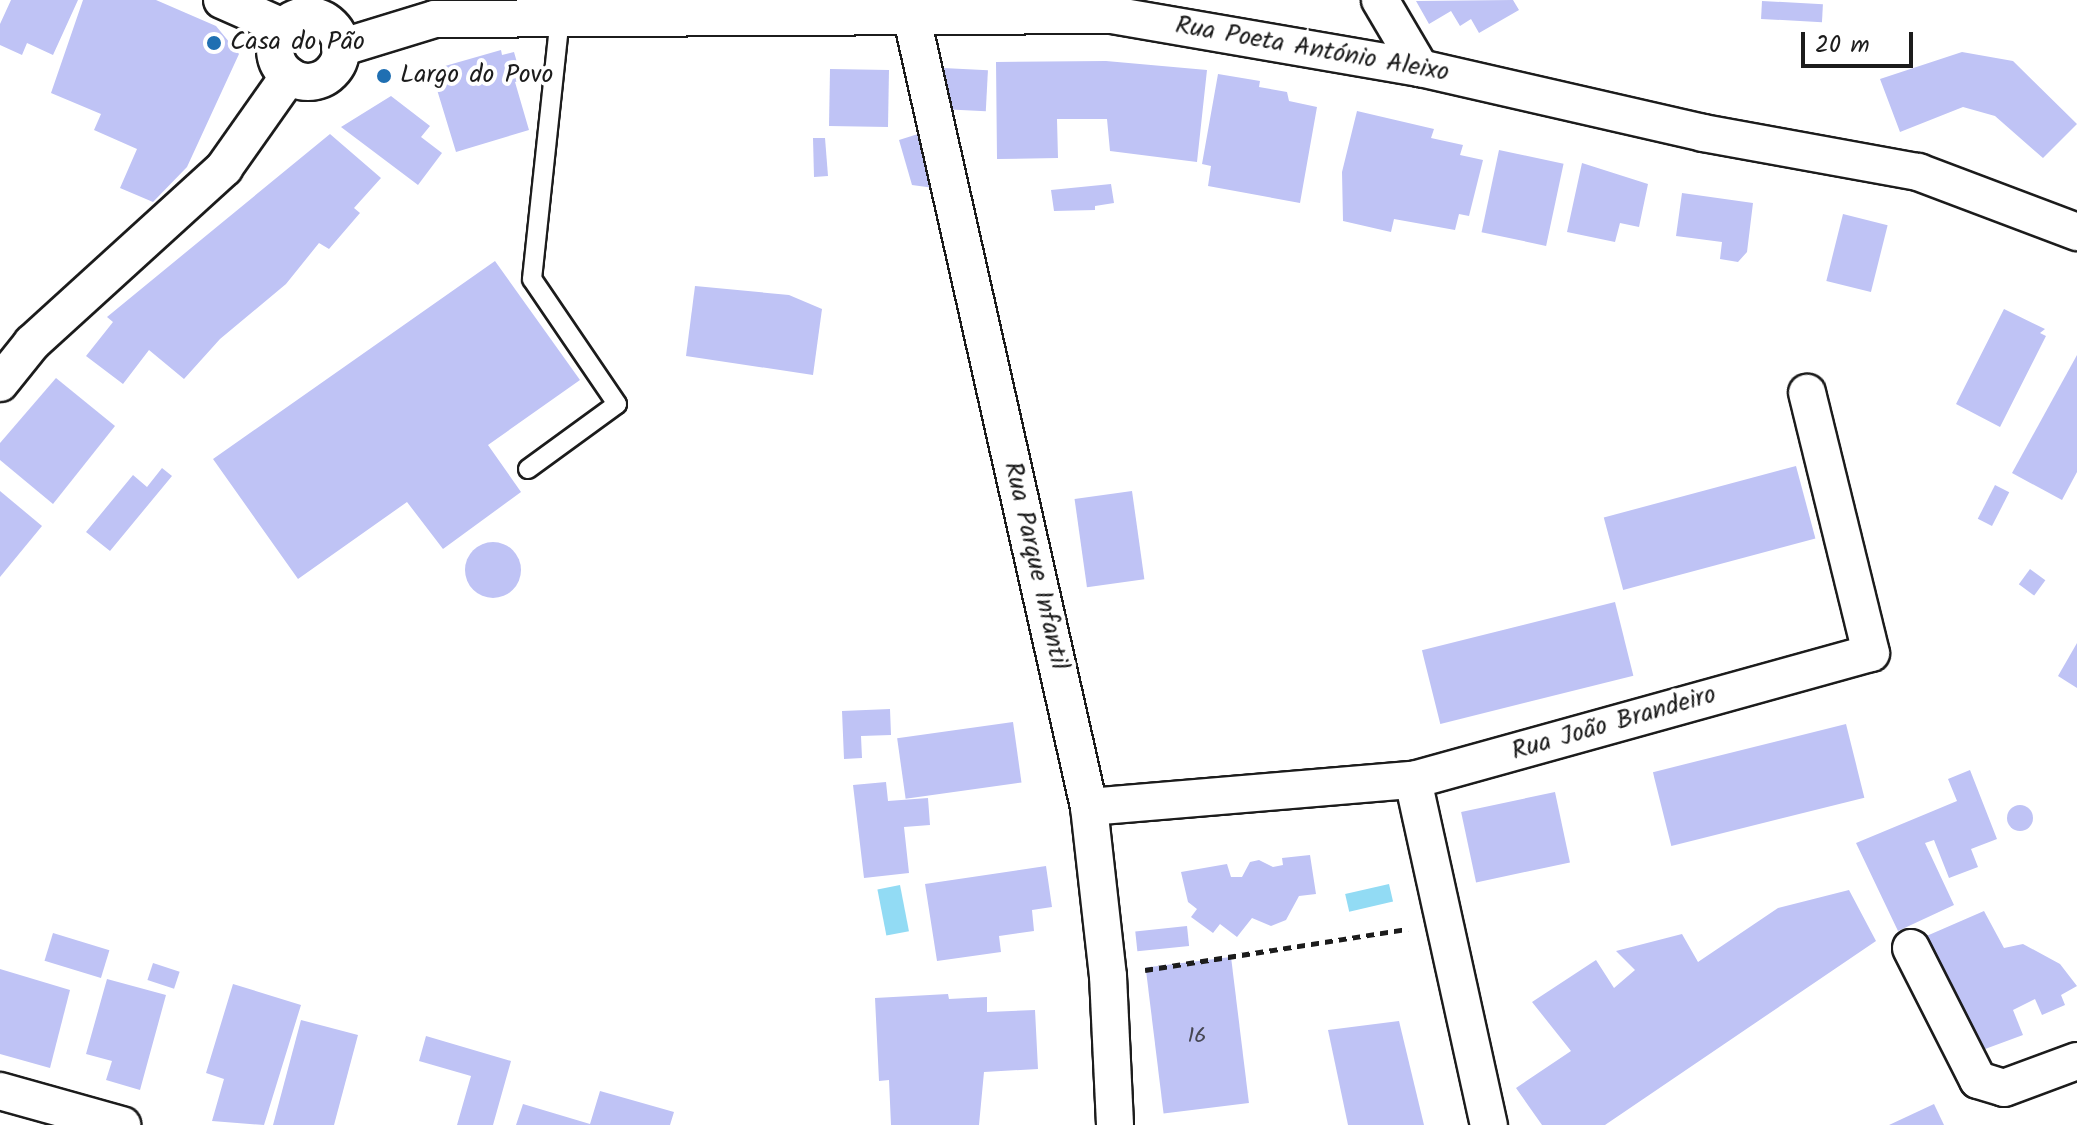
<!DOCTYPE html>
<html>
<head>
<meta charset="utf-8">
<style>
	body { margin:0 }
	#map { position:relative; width:2077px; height:1125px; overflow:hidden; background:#fff; font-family:Kalam,sans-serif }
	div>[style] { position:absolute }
	.water>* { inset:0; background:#92dbf4; transform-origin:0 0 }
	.building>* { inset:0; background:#bfc3f5; transform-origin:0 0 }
	.round { border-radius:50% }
	.path>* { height:5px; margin-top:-2.5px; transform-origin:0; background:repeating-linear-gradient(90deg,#1c1c1c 0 8px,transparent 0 14px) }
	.roads { filter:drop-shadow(2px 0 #1c1c1c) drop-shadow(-2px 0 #1c1c1c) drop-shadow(0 2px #1c1c1c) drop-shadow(0 -2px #1c1c1c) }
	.service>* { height:18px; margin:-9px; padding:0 9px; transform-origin:9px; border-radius:9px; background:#fff }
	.minor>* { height:36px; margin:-18px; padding:0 18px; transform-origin:18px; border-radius:18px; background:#fff }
	.minor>.ring { margin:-18px; padding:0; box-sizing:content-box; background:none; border:36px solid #fff; border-radius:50% }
	.dots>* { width:22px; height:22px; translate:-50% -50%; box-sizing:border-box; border:4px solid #fff; border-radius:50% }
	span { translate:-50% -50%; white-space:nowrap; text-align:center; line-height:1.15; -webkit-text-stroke:8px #fff; paint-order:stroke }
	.number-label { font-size:22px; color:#454652 }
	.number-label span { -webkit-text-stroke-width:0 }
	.poi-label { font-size:26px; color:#1c1c1c }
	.left { translate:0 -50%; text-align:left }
	.street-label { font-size:26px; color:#1c1c1c }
	.scale { position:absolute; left:1801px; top:32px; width:112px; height:36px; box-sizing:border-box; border:4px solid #1c1c1c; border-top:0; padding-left:10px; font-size:24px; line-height:28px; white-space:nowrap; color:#1c1c1c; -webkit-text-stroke:6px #fff; paint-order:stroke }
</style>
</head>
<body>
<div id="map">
	<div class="water">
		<div style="left:1389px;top:884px;width:18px;height:45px;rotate:77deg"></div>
		<div style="left:900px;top:885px;width:47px;height:23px;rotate:79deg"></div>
	</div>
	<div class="building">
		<div style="clip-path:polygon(11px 0,78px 0,53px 55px,27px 43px,22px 55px,0 45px,0 24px)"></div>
		<div style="clip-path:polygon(83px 0,156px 0,216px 26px,239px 54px,187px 167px,153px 202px,120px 188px,137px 149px,94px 130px,101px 114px,51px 93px)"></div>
		<div style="clip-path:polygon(1513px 0,1519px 10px,1479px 33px,1471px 19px,1460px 26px,1451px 11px,1429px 24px,1416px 1px)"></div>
		<div style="left:1762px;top:1px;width:61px;height:18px;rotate:3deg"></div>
		<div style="clip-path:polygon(501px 50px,502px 55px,514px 52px,522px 80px,515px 82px,529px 130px,456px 152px,431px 70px)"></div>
		<div style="clip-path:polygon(1962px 52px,2013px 61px,2077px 124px,2043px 158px,1995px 116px,1963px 107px,1900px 132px,1880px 79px)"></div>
		<div style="clip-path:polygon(1106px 61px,1207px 70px,1197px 162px,1110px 151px,1107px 119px,1057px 119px,1058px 158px,997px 159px,996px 62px)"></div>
		<div style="left:943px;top:68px;width:45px;height:41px;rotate:3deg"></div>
		<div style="left:830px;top:69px;width:59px;height:57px;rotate:1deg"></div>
		<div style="clip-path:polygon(1218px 74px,1260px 81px,1259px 87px,1287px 92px,1289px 101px,1317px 107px,1300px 203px,1208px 186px,1211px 166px,1202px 164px)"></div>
		<div style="clip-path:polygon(391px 96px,430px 126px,421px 137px,442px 153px,418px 185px,341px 127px)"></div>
		<div style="clip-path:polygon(1357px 111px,1434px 129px,1431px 138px,1463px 145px,1460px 155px,1483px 160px,1469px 216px,1459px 214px,1455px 230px,1394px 219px,1391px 232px,1343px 221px,1342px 172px)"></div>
		<div style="clip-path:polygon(330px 134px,381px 178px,354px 208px,360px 213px,329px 249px,319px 243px,286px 284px,220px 339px,184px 379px,149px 350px,123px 384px,86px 356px,113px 322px,107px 317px)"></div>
		<div style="clip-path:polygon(918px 134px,934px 188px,912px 185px,899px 140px)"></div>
		<div style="clip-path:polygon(813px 138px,825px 138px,828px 176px,814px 177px)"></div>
		<div style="left:1499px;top:150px;width:66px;height:84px;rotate:12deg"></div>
		<div style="clip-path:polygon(1582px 163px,1648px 184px,1639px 227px,1620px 223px,1615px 242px,1567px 232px)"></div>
		<div style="clip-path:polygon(1111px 184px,1114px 203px,1095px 206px,1095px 210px,1054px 211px,1051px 190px)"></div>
		<div style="clip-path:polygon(1682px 193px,1753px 203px,1747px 252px,1738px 262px,1720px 259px,1722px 242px,1676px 236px)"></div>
		<div style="left:1843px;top:214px;width:46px;height:69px;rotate:14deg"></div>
		<div style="clip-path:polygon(495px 261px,580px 380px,488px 445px,521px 492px,443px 549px,407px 502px,298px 579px,213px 459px)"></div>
		<div style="clip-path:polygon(695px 286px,789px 295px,822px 309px,813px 375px,686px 356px)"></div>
		<div style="clip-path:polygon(2004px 309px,2045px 329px,2040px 333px,2046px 336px,2000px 427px,1956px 404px)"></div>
		<div style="clip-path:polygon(2077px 355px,2077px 472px,2062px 500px,2012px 473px)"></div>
		<div style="clip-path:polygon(56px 378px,115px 426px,53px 504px,0 460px,0 443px)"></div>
		<div style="left:1796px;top:466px;width:75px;height:199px;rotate:75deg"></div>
		<div style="clip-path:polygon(162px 468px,172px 476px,110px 551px,86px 532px,133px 475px,147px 487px)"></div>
		<div style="left:1995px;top:485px;width:16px;height:38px;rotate:27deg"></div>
		<div style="clip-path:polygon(0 491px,42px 526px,0 577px)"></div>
		<div style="left:1132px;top:491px;width:89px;height:58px;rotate:82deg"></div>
		<div class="round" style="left:465px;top:542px;width:56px;height:56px"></div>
		<div style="left:2030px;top:569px;width:19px;height:19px;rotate:36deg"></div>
		<div style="left:1615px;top:602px;width:76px;height:199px;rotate:76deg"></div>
		<div style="clip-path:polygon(2077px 643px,2077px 688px,2058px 676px)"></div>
		<div style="clip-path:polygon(890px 709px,891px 735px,861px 736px,862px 758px,844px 759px,842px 711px)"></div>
		<div style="left:1013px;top:722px;width:61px;height:117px;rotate:82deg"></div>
		<div style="left:1846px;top:724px;width:76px;height:199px;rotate:76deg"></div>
		<div style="clip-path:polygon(1970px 770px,1997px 839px,1971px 849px,1978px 867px,1949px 878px,1934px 840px,1925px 843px,1954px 905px,1898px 931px,1856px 843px,1957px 801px,1948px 779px)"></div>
		<div style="clip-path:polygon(886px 782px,888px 801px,928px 798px,930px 825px,904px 827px,909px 873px,864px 878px,853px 785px)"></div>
		<div style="left:1555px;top:792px;width:72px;height:96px;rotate:78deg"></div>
		<div class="round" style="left:2007px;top:805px;width:26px;height:26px"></div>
		<div style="clip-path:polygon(1310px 855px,1316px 894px,1299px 896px,1286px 920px,1271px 926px,1252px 918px,1237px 937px,1220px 924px,1213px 933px,1191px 917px,1197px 909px,1188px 902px,1181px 872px,1227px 864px,1231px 877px,1242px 877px,1250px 862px,1259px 860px,1273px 867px,1283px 865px,1282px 858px)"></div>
		<div style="clip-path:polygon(1046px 866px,1052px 907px,1032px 910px,1034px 931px,999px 936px,1001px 952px,937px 961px,925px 884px)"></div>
		<div style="clip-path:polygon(1849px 890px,1876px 941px,1605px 1125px,1542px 1125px,1516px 1088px,1571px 1051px,1532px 1002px,1596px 960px,1614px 988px,1635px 970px,1616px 951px,1682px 934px,1698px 962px,1778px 908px)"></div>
		<div style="clip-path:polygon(1984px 911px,2004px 948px,2023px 944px,2060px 964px,2077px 986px,2061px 995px,2065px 1005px,2042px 1015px,2035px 999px,2013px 1010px,2023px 1035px,1977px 1052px,1915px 941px)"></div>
		<div style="left:1187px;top:926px;width:20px;height:52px;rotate:84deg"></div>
		<div style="left:53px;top:933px;width:59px;height:29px;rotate:17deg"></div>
		<div style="left:1231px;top:957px;width:147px;height:86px;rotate:83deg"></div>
		<div style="left:153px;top:963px;width:28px;height:18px;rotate:18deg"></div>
		<div style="clip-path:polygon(0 969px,70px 990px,50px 1068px,0 1054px)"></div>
		<div style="clip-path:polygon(107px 979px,166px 995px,140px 1090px,106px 1080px,112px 1061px,86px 1054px)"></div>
		<div style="clip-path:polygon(233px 984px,301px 1005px,264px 1125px,212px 1121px,224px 1079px,206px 1073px)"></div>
		<div style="clip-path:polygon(948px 994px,949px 999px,987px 997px,987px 1012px,1035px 1010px,1038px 1069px,984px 1072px,979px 1125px,891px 1125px,889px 1080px,879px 1081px,875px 998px)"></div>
		<div style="clip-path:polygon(301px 1020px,358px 1035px,334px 1125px,273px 1125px)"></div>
		<div style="clip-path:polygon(1399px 1021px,1424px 1125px,1348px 1125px,1328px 1030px)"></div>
		<div style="clip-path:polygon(426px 1036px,511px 1061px,493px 1125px,457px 1125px,471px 1076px,419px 1061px)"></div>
		<div style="clip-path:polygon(600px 1091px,674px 1112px,670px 1125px,516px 1125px,523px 1104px,590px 1124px)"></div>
		<div style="clip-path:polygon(1934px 1104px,1944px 1125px,1889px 1125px)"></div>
	</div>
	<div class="path">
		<div style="left:1145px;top:970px;width:266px;rotate:-8.9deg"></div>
	</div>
	<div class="roads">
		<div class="service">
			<div style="left:528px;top:469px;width:110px;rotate:-36.1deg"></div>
			<div style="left:617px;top:404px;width:151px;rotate:-124.2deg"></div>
			<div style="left:532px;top:279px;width:265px;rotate:-83.9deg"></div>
		</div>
		<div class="minor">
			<div style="left:222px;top:0;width:67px;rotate:23.9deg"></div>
			<div style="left:1380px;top:0;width:79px;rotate:59.5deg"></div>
			<div style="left:911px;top:14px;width:813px;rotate:77.35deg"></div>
			<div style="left:1089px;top:807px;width:170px;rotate:83.6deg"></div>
			<div style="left:1108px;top:976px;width:149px;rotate:87.3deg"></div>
			<div class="ring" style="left:275px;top:16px;width:30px;height:30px"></div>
			<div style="left:340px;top:48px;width:99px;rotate:-17deg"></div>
			<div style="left:435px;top:19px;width:677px;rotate:-0.34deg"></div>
			<div style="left:1112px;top:15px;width:313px;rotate:9.8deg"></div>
			<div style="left:1420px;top:68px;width:290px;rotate:12.9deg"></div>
			<div style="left:1703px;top:133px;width:219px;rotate:10.3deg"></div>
			<div style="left:1918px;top:172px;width:170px;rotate:20.7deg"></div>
			<div style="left:0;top:383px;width:51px;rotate:-51.3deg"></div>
			<div style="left:32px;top:343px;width:260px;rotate:-42.3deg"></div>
			<div style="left:224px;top:168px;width:113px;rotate:-54.8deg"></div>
			<div style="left:1413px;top:780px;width:353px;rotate:77.6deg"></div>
			<div style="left:1089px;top:807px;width:325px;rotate:-4.8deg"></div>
			<div style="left:1413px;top:780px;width:475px;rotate:-15.5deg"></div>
			<div style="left:1871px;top:653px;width:268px;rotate:-103.8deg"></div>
			<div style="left:1911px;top:948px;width:148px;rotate:63.1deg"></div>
			<div style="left:1978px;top:1080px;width:27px;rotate:17deg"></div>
			<div style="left:2004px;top:1088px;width:78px;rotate:-20.3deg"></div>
			<div style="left:0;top:1091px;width:127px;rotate:15.6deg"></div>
		</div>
	</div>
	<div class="dots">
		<div style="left:214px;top:43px;background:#1f6fb2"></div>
		<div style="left:384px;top:76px;background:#1f6fb2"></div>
	</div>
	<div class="number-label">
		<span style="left:1197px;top:1037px">16</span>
	</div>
	<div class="poi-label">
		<span class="left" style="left:230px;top:43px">Casa do Pão</span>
		<span class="left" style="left:400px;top:76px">Largo do Povo</span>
	</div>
	<div class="street-label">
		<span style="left:1312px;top:50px;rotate:10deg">Rua Poeta António Aleixo</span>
		<span style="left:1035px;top:566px;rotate:77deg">Rua Parque Infantil</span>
		<span style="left:1614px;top:724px;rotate:-16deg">Rua João Brandeiro</span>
	</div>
	<div class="scale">20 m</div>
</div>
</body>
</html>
